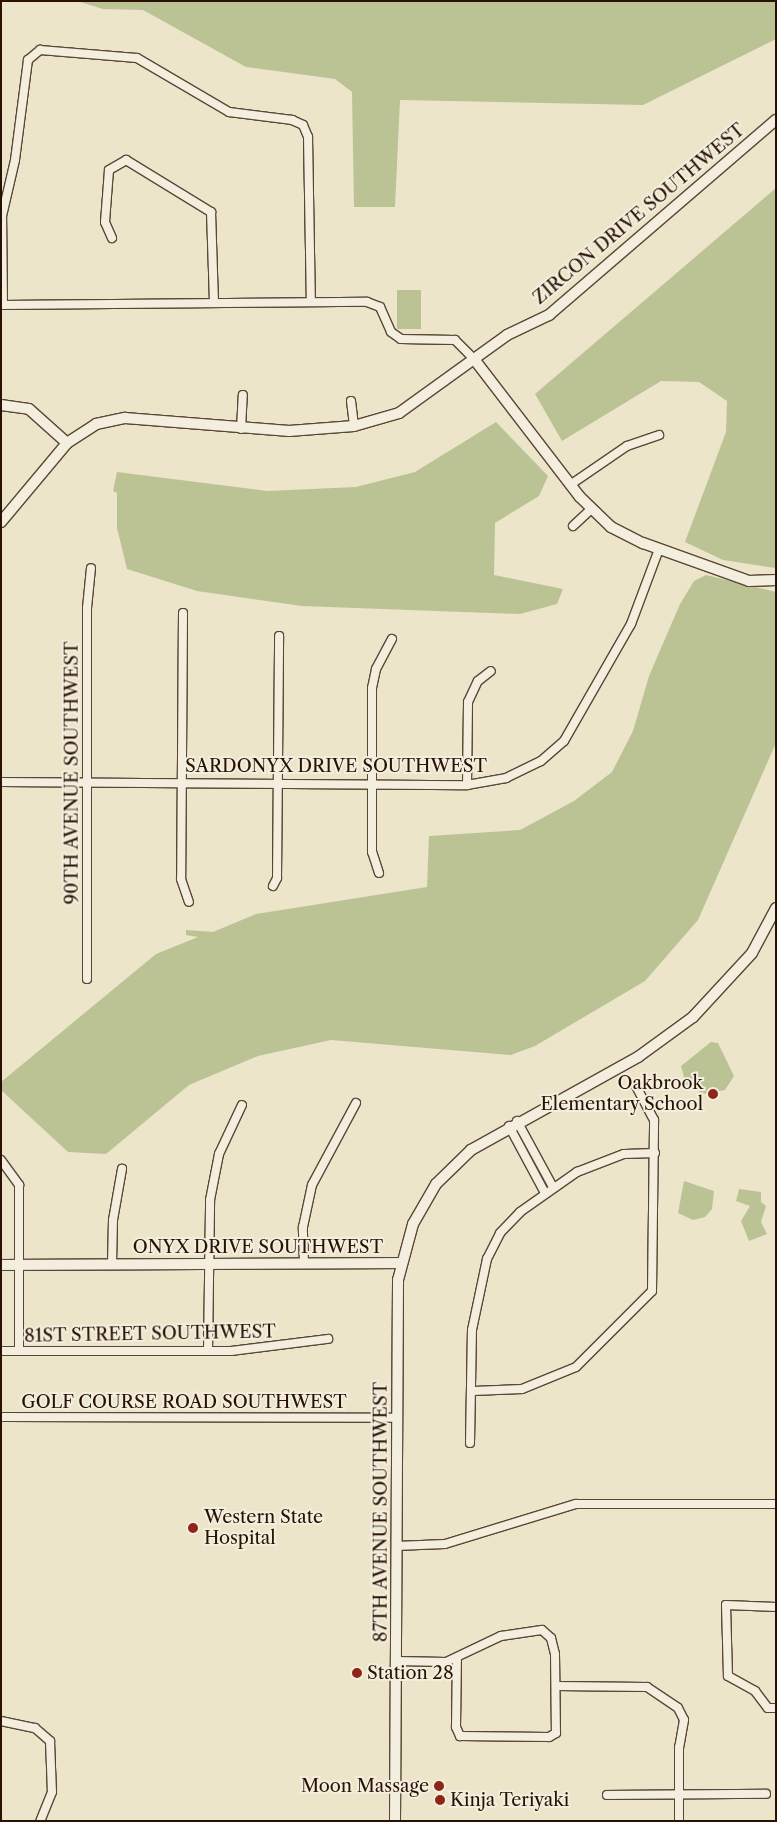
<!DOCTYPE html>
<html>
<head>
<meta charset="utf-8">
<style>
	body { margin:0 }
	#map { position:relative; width:777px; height:1822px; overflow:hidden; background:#ece5ca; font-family:"Libre Caslon Text",serif }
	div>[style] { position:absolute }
	.green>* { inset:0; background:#bbc395; transform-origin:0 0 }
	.roads { filter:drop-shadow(1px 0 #5a4636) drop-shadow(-1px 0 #5a4636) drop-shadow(0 1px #5a4636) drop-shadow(0 -1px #5a4636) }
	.minor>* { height:8px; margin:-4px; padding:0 4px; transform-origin:4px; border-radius:4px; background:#f3eedd }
	.tertiary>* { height:10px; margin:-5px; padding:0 5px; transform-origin:5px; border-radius:5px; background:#f3eedd }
	.dots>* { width:14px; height:14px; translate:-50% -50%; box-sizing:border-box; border:2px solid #f3eedd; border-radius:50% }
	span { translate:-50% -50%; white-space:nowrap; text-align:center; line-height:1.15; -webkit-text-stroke:4px #f3eedd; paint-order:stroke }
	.street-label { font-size:18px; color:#291104 }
	.poi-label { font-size:18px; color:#291104 }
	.right { translate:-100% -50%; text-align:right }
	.left { translate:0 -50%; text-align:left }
	.frame { position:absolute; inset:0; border:2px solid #291104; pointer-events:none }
</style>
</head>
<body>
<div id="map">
	<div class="green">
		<div style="clip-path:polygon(77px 1px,776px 1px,776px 39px,643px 105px,400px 100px,395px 207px,354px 207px,352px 92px,335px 79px,246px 67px,143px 10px,103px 9px)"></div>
		<div style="clip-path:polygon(776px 188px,776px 567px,775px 568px,723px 560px,685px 542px,726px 432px,727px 401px,699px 382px,661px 381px,562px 441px,535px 394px)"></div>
		<div style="left:421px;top:290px;width:39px;height:24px;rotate:90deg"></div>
		<div style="clip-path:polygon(496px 422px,548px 476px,539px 496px,495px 523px,494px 575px,563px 589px,557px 604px,520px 614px,302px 606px,197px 591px,127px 569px,117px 528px,117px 493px,113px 491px,117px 472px,267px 491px,356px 487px,415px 472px)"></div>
		<div style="clip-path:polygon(706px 575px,776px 592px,776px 743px,698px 920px,645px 981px,535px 1046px,511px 1055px,331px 1040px,258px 1056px,189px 1085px,106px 1154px,68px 1152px,1px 1090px,1px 1082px,156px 954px,198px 937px,186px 935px,186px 930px,213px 932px,256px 914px,427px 887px,429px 836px,520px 830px,574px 801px,612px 772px,633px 731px,649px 676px,680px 604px,694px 581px)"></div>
		<div style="clip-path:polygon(711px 1042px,718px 1043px,734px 1076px,725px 1090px,703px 1094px,686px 1084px,681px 1066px)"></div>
		<div style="clip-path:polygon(684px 1181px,714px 1191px,712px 1209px,705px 1217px,693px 1220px,678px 1213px)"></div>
		<div style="clip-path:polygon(739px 1189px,761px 1192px,761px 1202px,766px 1206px,761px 1222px,767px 1234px,749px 1241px,741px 1221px,750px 1206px,736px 1201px)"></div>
	</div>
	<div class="roads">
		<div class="minor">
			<div style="left:112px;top:238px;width:17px;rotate:-114deg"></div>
			<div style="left:105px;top:222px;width:52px;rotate:-85.6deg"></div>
			<div style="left:109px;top:170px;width:20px;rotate:-30deg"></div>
			<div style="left:126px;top:160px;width:100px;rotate:31.5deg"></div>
			<div style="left:211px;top:212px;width:90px;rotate:88.1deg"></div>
			<div style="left:1px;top:305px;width:366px;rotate:-0.5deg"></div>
			<div style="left:367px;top:302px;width:14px;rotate:21deg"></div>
			<div style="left:380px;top:307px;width:27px;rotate:66deg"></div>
			<div style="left:391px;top:332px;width:12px;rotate:35deg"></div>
			<div style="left:401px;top:339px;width:54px;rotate:1.1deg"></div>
			<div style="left:455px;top:340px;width:27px;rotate:45deg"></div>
			<div style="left:3px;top:305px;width:89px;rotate:-90.6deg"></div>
			<div style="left:2px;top:216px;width:57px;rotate:-76.9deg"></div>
			<div style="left:15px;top:160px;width:101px;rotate:-82.6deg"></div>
			<div style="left:28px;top:60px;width:16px;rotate:-40deg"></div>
			<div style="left:40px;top:50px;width:97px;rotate:4.7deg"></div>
			<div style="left:137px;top:58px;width:107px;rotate:30.4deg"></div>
			<div style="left:229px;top:112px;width:64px;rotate:7.2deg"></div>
			<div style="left:292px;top:120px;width:12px;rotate:24deg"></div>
			<div style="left:303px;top:125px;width:13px;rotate:67deg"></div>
			<div style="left:308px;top:137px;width:164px;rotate:89deg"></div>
			<div style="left:351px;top:401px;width:25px;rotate:83deg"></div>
			<div style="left:241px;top:429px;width:34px;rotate:-87deg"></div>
			<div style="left:570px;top:485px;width:69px;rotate:-34.4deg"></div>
			<div style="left:627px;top:446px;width:34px;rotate:-19deg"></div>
			<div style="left:573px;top:526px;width:25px;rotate:-43deg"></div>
			<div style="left:183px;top:613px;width:266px;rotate:90.4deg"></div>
			<div style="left:181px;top:879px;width:24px;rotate:71deg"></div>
			<div style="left:1px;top:782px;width:466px;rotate:0.4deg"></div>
			<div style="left:467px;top:785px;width:40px;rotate:-10deg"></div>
			<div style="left:506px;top:778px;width:39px;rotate:-26deg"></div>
			<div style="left:541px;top:761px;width:30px;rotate:-41deg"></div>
			<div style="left:564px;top:741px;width:135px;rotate:-60.2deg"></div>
			<div style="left:631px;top:624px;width:80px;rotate:-69.5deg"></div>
			<div style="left:467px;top:785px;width:83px;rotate:-89.3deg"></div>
			<div style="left:468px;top:702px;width:23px;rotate:-65deg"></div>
			<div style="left:478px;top:681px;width:16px;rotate:-38deg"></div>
			<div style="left:379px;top:873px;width:22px;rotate:-108deg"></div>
			<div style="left:372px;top:852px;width:164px;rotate:-90deg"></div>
			<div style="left:372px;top:688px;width:19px;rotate:-78deg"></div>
			<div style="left:376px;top:669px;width:34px;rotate:-62deg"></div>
			<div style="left:273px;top:886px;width:9px;rotate:-63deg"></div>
			<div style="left:277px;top:878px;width:242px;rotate:-89.5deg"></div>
			<div style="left:87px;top:979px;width:371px;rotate:-90deg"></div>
			<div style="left:87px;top:608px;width:40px;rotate:-84.3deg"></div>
			<div style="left:517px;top:1121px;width:75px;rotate:61.4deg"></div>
			<div style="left:509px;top:1126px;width:76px;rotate:61.8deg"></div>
			<div style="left:1px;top:1160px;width:31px;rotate:54deg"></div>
			<div style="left:19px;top:1185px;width:166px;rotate:90deg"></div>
			<div style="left:304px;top:1262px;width:35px;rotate:-92deg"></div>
			<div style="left:303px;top:1227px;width:43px;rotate:-77.9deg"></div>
			<div style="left:312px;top:1185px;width:93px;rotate:-61.8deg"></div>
			<div style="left:112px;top:1264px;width:44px;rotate:-88.7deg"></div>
			<div style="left:113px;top:1220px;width:52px;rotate:-80deg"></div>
			<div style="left:1px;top:1351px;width:230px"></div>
			<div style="left:231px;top:1351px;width:98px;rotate:-7.1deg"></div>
			<div style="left:208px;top:1351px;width:151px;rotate:-89.2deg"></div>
			<div style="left:210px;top:1200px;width:47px;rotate:-78.9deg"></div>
			<div style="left:219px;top:1154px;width:54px;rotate:-64.9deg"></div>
			<div style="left:473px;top:1391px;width:49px;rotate:-2.3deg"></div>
			<div style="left:522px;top:1389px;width:58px;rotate:-22.2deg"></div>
			<div style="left:576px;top:1367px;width:107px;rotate:-45deg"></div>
			<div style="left:652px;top:1291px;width:171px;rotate:-89.3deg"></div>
			<div style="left:654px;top:1120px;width:38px;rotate:-118deg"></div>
			<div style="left:1px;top:1417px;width:396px;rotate:0.1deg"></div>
			<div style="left:470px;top:1443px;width:113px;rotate:-89deg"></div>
			<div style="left:472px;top:1330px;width:73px;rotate:-78.1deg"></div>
			<div style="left:487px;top:1259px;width:29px;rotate:-63deg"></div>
			<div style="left:500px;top:1233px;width:29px;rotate:-46deg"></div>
			<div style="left:520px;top:1212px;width:70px;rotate:-35.1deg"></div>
			<div style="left:577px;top:1172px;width:50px;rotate:-21deg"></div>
			<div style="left:624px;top:1154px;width:31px;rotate:-2deg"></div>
			<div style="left:396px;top:1546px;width:49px;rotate:-2.3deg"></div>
			<div style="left:445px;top:1544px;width:137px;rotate:-17deg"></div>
			<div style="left:576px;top:1504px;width:200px"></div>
			<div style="left:776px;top:1607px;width:50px;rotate:-177.7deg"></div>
			<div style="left:726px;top:1605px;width:71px;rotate:88.4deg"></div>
			<div style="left:728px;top:1676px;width:31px;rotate:29deg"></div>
			<div style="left:755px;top:1691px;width:21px;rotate:53deg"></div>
			<div style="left:768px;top:1708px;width:8px"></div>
			<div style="left:397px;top:1661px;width:49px;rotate:1.2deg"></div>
			<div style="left:446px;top:1662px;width:61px;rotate:-25.3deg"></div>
			<div style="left:501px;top:1636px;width:41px;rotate:-8.3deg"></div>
			<div style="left:542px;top:1630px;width:12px;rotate:42deg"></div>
			<div style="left:551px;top:1638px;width:16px;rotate:76deg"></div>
			<div style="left:555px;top:1654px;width:79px;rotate:89.3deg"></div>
			<div style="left:556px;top:1733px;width:8px;rotate:150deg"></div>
			<div style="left:549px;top:1737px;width:89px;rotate:-179.4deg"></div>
			<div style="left:460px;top:1736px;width:10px;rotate:-114deg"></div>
			<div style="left:456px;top:1727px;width:69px;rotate:-89.2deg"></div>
			<div style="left:556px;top:1686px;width:91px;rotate:0.6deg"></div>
			<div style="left:647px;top:1687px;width:37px;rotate:34deg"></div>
			<div style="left:678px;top:1708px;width:13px;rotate:63deg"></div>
			<div style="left:684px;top:1720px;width:27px;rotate:100deg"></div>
			<div style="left:679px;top:1747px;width:74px;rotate:90deg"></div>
			<div style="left:1px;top:1721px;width:35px;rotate:12deg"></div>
			<div style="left:35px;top:1728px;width:20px;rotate:41deg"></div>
			<div style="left:50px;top:1741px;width:51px;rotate:87.8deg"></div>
			<div style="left:52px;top:1792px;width:31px;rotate:112deg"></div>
			<div style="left:607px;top:1795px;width:159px;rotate:-0.4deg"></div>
		</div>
		<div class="tertiary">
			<div style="left:474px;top:359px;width:174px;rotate:52.5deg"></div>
			<div style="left:580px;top:497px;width:43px;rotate:44.1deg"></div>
			<div style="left:611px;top:527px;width:36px;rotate:27deg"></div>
			<div style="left:643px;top:543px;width:113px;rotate:19.7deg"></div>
			<div style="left:749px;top:581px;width:27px;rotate:-2deg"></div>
			<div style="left:1px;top:405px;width:28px;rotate:8deg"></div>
			<div style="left:29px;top:409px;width:51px;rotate:41.8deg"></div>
			<div style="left:1px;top:522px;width:103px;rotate:-50.1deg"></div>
			<div style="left:67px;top:443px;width:35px;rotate:-33deg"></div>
			<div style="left:96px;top:424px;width:30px;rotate:-12deg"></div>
			<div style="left:125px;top:418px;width:165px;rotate:4.5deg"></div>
			<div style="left:289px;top:431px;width:65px;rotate:-4.4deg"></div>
			<div style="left:354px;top:426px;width:47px;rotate:-16.1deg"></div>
			<div style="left:399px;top:413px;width:133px;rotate:-35.8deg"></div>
			<div style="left:507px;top:335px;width:47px;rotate:-25.5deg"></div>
			<div style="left:549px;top:315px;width:299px;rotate:-40.7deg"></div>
			<div style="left:1px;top:1265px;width:400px;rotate:-0.3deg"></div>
			<div style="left:395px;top:1821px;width:541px;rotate:-89.68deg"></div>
			<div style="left:398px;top:1280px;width:58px;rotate:-75deg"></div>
			<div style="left:413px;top:1224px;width:46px;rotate:-60.1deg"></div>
			<div style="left:436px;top:1184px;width:49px;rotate:-44.2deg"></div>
			<div style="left:471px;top:1150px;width:191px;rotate:-29.1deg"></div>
			<div style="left:638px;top:1057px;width:68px;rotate:-36deg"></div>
			<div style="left:693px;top:1017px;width:87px;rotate:-47.3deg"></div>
			<div style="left:752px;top:953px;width:51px;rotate:-61.9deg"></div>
		</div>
	</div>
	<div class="dots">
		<div style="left:713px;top:1094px;background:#8f2418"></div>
		<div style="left:193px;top:1528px;background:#8f2418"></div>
		<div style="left:357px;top:1673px;background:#8f2418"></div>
		<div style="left:439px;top:1786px;background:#8f2418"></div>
		<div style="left:440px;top:1800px;background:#8f2418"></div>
	</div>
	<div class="street-label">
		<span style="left:639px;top:214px;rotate:-40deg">ZIRCON DRIVE SOUTHWEST</span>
		<span style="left:336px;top:766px">SARDONYX DRIVE SOUTHWEST</span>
		<span style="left:72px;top:773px;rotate:-90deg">90TH AVENUE SOUTHWEST</span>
		<span style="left:258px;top:1247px">ONYX DRIVE SOUTHWEST</span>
		<span style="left:150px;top:1334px;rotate:-1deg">81ST STREET SOUTHWEST</span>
		<span style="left:184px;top:1402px">GOLF COURSE ROAD SOUTHWEST</span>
		<span style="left:381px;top:1512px;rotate:-90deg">87TH AVENUE SOUTHWEST</span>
	</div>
	<div class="poi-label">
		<span class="right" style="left:703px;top:1094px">Oakbrook<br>Elementary School</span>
		<span class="left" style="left:204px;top:1528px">Western State<br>Hospital</span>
		<span class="left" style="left:367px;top:1673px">Station 28</span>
		<span class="right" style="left:429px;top:1786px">Moon Massage</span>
		<span class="left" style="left:450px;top:1800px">Kinja Teriyaki</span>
	</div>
	<div class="frame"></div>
</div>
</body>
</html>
